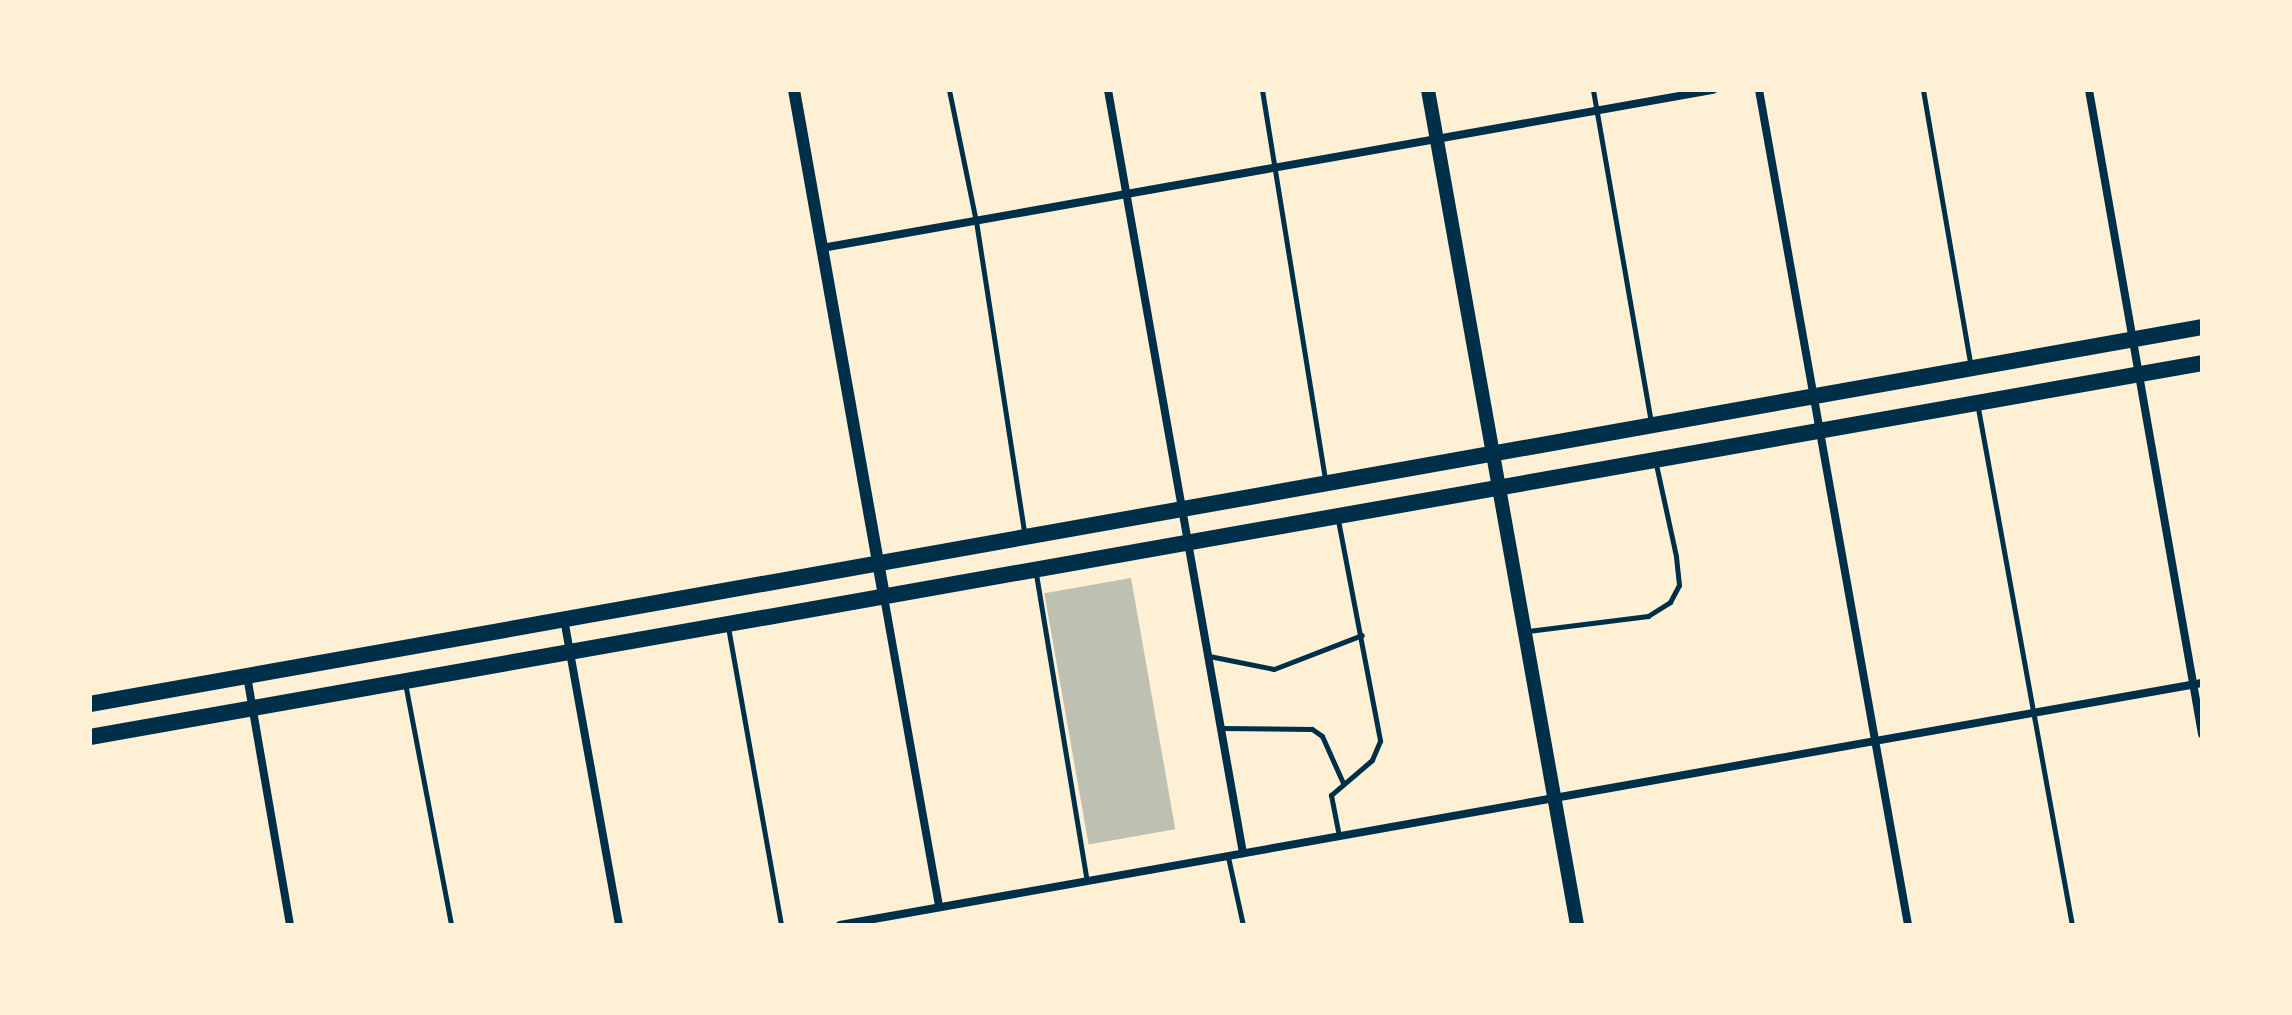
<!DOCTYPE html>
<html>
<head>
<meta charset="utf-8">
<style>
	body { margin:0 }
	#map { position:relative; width:2292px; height:1015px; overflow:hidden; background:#fdf0d5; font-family:"Titillium Web",sans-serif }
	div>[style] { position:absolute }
	.building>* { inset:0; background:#bec0b2; transform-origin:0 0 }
	.service>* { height:5px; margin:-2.5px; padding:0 2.5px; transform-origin:2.5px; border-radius:2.5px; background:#003049 }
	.minor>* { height:8px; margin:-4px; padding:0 4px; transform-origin:4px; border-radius:4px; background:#003049 }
	.tertiary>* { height:12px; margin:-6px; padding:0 6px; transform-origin:6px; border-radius:6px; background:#003049 }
	.secondary>* { height:14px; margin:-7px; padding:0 7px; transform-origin:7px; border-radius:7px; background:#003049 }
	.trunk>* { height:16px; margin:-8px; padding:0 8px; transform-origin:8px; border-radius:8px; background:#003049 }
	span { translate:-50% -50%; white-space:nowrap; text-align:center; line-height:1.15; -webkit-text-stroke:6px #fdf0d5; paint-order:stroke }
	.frame { position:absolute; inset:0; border:92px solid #fdf0d5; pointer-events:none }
</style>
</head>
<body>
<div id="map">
	<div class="building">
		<div style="left:1131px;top:578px;width:255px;height:88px;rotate:80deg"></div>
	</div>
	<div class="service">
		<div style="left:949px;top:90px;width:134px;rotate:78.4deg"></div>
		<div style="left:976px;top:221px;width:319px;rotate:81.2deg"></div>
		<div style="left:1262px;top:90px;width:395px;rotate:80.8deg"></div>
		<div style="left:1593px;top:90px;width:339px;rotate:80.1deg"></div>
		<div style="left:1923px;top:90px;width:281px;rotate:80.2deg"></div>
		<div style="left:1978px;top:408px;width:525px;rotate:79.7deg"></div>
		<div style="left:1338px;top:520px;width:225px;rotate:79.2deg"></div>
		<div style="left:1380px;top:741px;width:21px;rotate:113deg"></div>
		<div style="left:1372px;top:760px;width:54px;rotate:139.5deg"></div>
		<div style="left:1331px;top:795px;width:42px;rotate:79deg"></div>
		<div style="left:1036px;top:574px;width:311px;rotate:80.6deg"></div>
		<div style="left:728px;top:627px;width:303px;rotate:79.9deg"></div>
		<div style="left:1528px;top:631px;width:121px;rotate:-7.1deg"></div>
		<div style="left:1648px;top:616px;width:26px;rotate:-32deg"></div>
		<div style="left:1670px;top:602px;width:19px;rotate:-62deg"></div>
		<div style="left:1679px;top:585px;width:29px;rotate:-96deg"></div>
		<div style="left:1676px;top:556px;width:94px;rotate:-102.3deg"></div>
		<div style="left:1209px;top:656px;width:66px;rotate:11.3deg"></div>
		<div style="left:1274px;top:669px;width:94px;rotate:-21.1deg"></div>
		<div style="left:405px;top:683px;width:246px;rotate:79.2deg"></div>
		<div style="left:1221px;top:728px;width:91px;rotate:0.6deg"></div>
		<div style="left:1312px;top:729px;width:12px;rotate:35deg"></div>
		<div style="left:1322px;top:736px;width:51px;rotate:65.9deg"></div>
		<div style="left:1228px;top:857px;width:70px;rotate:77.6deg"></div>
	</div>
	<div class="minor">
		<div style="left:1108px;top:90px;width:775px;rotate:79.97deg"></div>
		<div style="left:1759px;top:90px;width:848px;rotate:79.88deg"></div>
		<div style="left:2089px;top:90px;width:654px;rotate:80.05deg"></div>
		<div style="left:822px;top:248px;width:905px;rotate:-10.06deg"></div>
		<div style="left:884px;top:597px;width:315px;rotate:79.9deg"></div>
		<div style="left:564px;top:619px;width:311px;rotate:79.8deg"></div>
		<div style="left:247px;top:676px;width:253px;rotate:80.2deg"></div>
		<div style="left:840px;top:925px;width:1383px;rotate:-10.08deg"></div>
	</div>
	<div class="tertiary">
		<div style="left:794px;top:90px;width:514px;rotate:79.91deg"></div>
	</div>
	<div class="secondary">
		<div style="left:1428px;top:90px;width:848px;rotate:79.88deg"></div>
	</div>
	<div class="trunk">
		<div style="left:90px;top:704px;width:2145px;rotate:-10.12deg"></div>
		<div style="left:90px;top:737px;width:2145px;rotate:-10.04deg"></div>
	</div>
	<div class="frame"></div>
</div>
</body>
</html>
